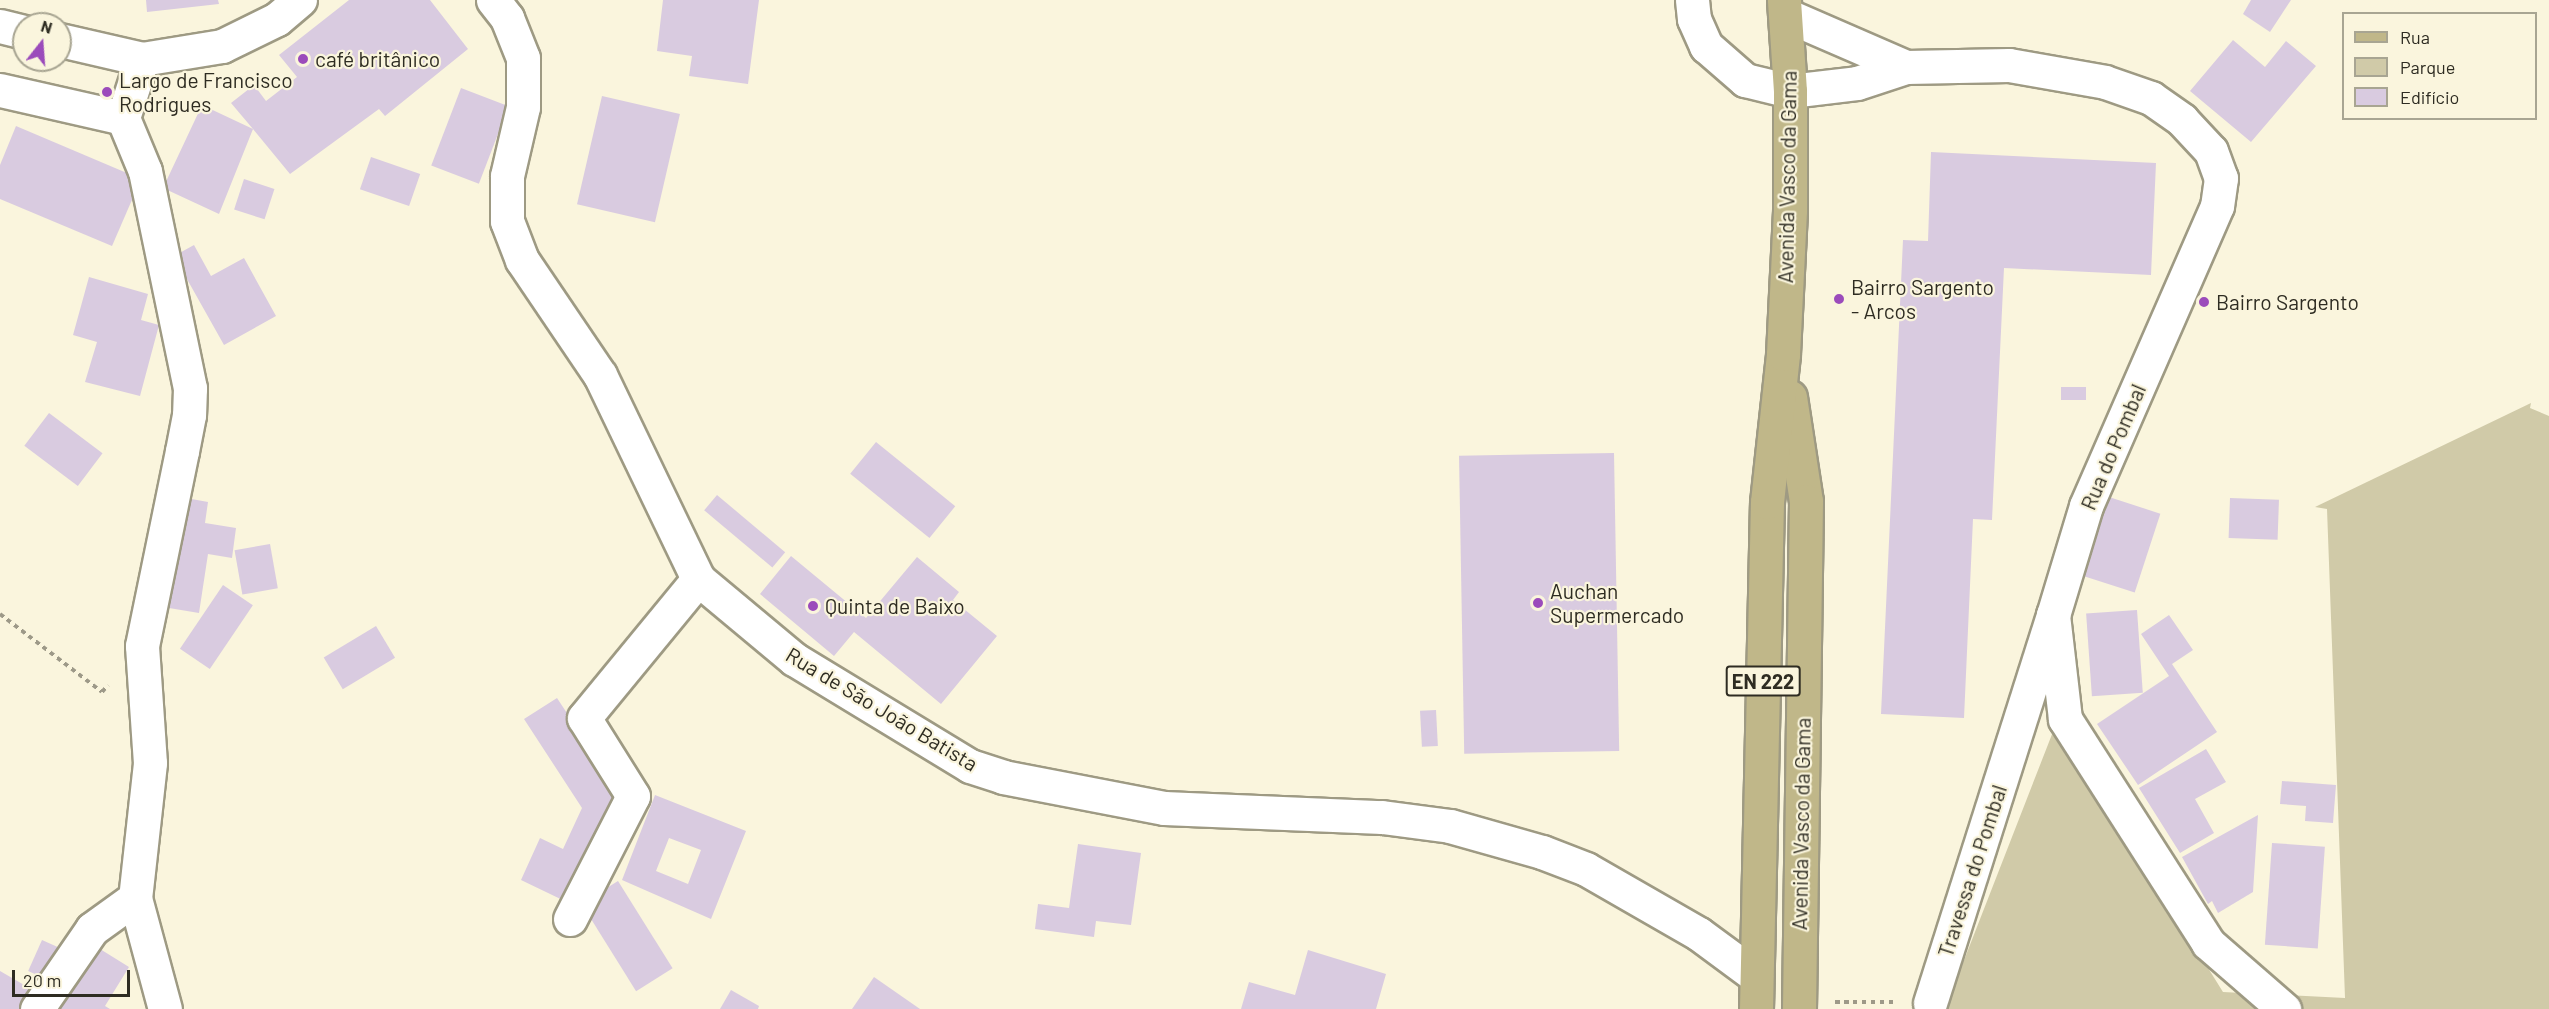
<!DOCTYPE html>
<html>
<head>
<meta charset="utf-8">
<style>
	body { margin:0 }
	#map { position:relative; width:2549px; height:1009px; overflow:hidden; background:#faf5dd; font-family:Barlow,sans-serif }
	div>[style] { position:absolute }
	.green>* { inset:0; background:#d0caa8 }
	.building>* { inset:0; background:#d9cbe0; transform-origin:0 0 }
	.path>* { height:4px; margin-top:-2px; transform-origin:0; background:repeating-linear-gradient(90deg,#9d9988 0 4.5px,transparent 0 9px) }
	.roads { filter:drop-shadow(2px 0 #9e9a83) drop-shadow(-2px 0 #9e9a83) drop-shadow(0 2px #9e9a83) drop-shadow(0 -2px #9e9a83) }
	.street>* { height:33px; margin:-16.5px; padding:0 16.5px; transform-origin:16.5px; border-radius:16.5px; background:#fff }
	.secondary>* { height:33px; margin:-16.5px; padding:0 16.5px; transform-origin:16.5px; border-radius:16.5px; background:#fff }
	.primary>* { height:33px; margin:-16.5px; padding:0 16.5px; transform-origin:16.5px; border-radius:16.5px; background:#c0b789 }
	.dots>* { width:16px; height:16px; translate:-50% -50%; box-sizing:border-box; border:3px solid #faf5dd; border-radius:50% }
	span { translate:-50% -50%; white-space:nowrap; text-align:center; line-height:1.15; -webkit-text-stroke:4.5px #faf5dd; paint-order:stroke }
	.shield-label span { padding:2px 4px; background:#faf5dd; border:2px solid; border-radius:4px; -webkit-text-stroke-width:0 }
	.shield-label { font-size:20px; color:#2e2c22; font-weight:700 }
	.poi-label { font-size:21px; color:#2e2c22 }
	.left { translate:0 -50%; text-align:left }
	.street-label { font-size:21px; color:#2e2c22 }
	.legend { position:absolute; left:2342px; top:12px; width:195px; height:108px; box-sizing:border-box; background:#faf5dd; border:2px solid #a8a592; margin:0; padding:8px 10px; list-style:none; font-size:18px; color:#2e2c22 }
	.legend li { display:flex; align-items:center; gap:12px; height:30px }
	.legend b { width:30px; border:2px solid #a8a592 }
	.north { position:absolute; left:12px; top:12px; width:60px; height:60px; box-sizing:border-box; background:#faf5dd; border:2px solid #a8a592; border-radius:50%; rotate:17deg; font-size:16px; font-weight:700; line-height:24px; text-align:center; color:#2e2c22 }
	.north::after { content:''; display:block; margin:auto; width:21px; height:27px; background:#9b4bbb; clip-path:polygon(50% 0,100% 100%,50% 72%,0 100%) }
	.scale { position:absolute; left:12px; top:970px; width:118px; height:27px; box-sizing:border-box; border:3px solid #2e2c22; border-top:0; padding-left:8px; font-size:18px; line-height:21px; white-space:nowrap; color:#2e2c22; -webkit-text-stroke:4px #faf5dd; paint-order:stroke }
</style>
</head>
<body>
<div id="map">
	<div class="green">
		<div style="clip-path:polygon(2531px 403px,2530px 408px,2549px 416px,2549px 1009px,1945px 1009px,2056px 724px,2223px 992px,2345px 998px,2327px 509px,2315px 507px)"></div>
	</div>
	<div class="building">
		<div style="clip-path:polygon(146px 0,218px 0,219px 4px,147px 12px)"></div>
		<div style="clip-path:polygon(349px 0,430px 0,468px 49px,385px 116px,379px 109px,290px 174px,253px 129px,219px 214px,163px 188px,202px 105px,253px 129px,231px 103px,254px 85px,266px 101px,297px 77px,279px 55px)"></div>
		<div style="clip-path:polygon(663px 0,759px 0,748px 84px,689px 76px,692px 56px,657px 51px)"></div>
		<div style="clip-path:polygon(2251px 0,2291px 0,2270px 32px,2243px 14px)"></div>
		<div style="clip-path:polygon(2233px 40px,2265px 67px,2286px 41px,2316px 66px,2251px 142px,2190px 91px)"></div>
		<div style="left:461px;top:88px;width:51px;height:83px;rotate:21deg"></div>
		<div style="left:602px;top:96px;width:80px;height:111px;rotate:13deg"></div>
		<div style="clip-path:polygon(16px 126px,141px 179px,112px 246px,0 199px,0 165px)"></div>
		<div style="clip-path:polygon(1931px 152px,2156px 163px,2151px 275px,2004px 268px,1992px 520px,1973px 519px,1964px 718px,1881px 714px,1903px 240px,1928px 241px)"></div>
		<div style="left:371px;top:157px;width:52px;height:34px;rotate:19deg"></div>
		<div style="left:244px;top:179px;width:32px;height:32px;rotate:18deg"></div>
		<div style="clip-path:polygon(194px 245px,211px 276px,244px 258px,276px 316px,224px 345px,174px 256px)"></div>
		<div style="clip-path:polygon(89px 277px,148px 294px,141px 320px,159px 325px,140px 396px,85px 382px,97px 342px,73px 335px)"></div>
		<div style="left:2086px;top:387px;width:13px;height:25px;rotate:90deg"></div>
		<div style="left:49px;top:413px;width:67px;height:41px;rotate:37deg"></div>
		<div style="left:876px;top:442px;width:102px;height:41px;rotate:39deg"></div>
		<div style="left:1614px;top:453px;width:298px;height:155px;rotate:89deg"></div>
		<div style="left:717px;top:495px;width:89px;height:20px;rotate:40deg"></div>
		<div style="left:2109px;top:497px;width:54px;height:83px;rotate:18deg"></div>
		<div style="clip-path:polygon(186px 498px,208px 502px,205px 523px,236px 528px,232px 558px,208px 554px,199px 613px,169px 608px)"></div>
		<div style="left:2230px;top:498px;width:49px;height:40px;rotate:2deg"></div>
		<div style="left:270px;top:544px;width:45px;height:36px;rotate:80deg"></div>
		<div style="clip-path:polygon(791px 556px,866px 618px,917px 557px,959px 592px,953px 600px,997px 636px,941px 704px,854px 632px,834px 656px,760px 594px)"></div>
		<div style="left:223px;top:585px;width:36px;height:77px;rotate:34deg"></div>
		<div style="left:2137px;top:610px;width:83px;height:51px;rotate:86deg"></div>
		<div style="clip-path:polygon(2169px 615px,2193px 650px,2172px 664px,2217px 732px,2138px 785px,2097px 724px,2169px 676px,2141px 634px)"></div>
		<div style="left:376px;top:626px;width:37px;height:61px;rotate:59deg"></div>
		<div style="clip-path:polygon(557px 698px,623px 798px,573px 905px,521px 880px,540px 838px,563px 849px,582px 808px,524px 719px)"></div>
		<div style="left:1436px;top:710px;width:36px;height:16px;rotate:87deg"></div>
		<div style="clip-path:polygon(2206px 749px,2226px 782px,2195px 799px,2214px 833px,2180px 853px,2139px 788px)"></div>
		<div style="clip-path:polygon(2282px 781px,2336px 785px,2333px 823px,2305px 821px,2306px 806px,2280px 804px)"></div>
		<div style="clip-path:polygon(evenodd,655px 795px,746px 831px,711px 919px,622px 880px,655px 795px,669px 838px,701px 850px,688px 884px,656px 871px,669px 838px)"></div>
		<div style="clip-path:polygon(2258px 815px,2253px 892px,2218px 913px,2212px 901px,2208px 904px,2182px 857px)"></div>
		<div style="left:2272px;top:843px;width:53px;height:102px;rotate:4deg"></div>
		<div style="clip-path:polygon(1078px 844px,1141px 853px,1131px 925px,1096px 921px,1094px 937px,1035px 929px,1038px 904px,1069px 908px)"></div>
		<div style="left:618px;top:881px;width:103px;height:43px;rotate:58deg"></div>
		<div style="left:42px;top:940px;width:22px;height:34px;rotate:24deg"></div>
		<div style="clip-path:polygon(92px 944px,129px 967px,105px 1006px,110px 1009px,52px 1009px)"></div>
		<div style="clip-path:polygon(1308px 950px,1386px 974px,1376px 1009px,1241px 1009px,1249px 982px,1295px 995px)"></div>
		<div style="clip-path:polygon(0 971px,38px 993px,29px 1009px,0 1009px)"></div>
		<div style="clip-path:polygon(874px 977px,920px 1009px,852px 1009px)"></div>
		<div style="clip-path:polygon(731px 990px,759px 1006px,758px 1009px,720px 1009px)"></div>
	</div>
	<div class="path">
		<div style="left:0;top:614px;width:128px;rotate:37.4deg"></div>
		<div style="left:102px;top:692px;width:9px;rotate:-49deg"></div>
		<div style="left:1835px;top:1002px;width:58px"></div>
	</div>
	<div class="roads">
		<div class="street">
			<div style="left:493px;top:0;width:23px;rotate:52deg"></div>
			<div style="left:507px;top:18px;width:43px;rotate:68.2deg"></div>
			<div style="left:523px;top:58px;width:49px;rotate:90deg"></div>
			<div style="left:523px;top:107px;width:71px;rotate:103.1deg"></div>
			<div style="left:507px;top:176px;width:45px;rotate:90deg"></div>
			<div style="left:507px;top:221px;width:42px;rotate:69deg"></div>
			<div style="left:522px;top:260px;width:139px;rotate:55.9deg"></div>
			<div style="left:600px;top:375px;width:226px;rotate:64.3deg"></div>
			<div style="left:698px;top:579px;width:125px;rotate:39.8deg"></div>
			<div style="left:794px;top:659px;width:206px;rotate:31.3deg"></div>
			<div style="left:970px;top:766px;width:35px;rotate:18deg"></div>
			<div style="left:1003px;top:777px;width:164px;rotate:10.9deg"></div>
			<div style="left:1164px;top:808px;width:218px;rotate:2.4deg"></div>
			<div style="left:1382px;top:817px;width:69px;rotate:7.5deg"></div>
			<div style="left:1450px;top:826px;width:96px;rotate:15.8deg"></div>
			<div style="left:1542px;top:852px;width:47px;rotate:21.1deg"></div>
			<div style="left:1586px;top:869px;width:130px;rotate:29.9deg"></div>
			<div style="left:1699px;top:934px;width:71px;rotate:36.4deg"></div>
			<div style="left:0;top:26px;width:25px;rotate:14deg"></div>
			<div style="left:60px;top:40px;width:84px;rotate:13deg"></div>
			<div style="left:142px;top:59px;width:81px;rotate:-9.2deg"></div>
			<div style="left:222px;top:46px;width:61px;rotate:-26.1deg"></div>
			<div style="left:277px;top:19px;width:30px;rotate:-40deg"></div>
			<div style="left:0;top:90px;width:126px;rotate:12.8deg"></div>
			<div style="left:123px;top:118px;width:57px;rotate:67.5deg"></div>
			<div style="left:145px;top:171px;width:222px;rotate:78.3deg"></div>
			<div style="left:190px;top:388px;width:27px;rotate:92deg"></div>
			<div style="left:189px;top:415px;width:37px;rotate:101deg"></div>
			<div style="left:182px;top:451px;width:199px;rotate:101.6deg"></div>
			<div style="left:142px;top:646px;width:117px;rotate:86.1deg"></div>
			<div style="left:150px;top:763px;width:136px;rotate:96.3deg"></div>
			<div style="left:135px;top:898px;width:115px;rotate:74.9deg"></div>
			<div style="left:123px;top:118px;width:62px;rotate:-72.1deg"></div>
			<div style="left:570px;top:919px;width:138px;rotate:-62.9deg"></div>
			<div style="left:633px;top:796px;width:92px;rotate:-122.1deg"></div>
			<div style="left:584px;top:718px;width:180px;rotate:-50.6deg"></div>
			<div style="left:1930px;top:1003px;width:407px;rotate:-72.4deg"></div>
			<div style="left:37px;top:1009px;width:97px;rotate:-55.5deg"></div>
			<div style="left:92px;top:929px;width:53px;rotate:-35.8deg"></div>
		</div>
		<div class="secondary">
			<div style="left:1692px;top:0;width:19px;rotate:84deg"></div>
			<div style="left:1694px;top:19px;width:30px;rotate:66deg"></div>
			<div style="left:1706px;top:46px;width:52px;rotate:41.1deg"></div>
			<div style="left:1745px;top:80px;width:46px;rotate:13.7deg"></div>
			<div style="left:1790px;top:91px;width:67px;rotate:-6.8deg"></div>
			<div style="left:1857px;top:83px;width:52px;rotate:-18.1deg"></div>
			<div style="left:1906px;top:67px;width:103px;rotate:-1.1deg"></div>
			<div style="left:2009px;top:65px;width:97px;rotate:10deg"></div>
			<div style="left:2105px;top:82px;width:49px;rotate:19.2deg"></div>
			<div style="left:2151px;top:98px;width:38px;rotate:35deg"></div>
			<div style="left:2182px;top:120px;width:42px;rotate:46.9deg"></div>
			<div style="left:2211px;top:151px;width:29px;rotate:70deg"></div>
			<div style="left:2221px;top:178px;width:28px;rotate:98deg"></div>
			<div style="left:2217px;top:206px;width:327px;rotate:113.6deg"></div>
			<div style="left:2086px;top:506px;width:114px;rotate:106.8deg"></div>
			<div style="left:2053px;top:615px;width:105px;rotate:83.4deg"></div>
			<div style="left:2065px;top:719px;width:266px;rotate:57.4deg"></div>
			<div style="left:2208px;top:943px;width:101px;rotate:41deg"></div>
			<div style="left:1786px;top:15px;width:131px;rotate:23.4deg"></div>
		</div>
		<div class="primary">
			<div style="left:1790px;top:397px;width:105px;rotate:81.3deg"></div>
			<div style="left:1806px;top:501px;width:508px;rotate:90.79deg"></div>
			<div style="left:1756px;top:1009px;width:507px;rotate:-88.76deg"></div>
			<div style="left:1767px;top:502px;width:149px;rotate:-83.8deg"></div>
			<div style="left:1783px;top:354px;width:144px;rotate:-87.2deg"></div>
			<div style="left:1790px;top:210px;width:119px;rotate:-90deg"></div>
			<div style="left:1790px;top:91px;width:91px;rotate:-93.8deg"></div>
		</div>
	</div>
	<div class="dots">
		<div style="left:303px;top:59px;background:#9b4bbb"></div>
		<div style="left:107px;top:92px;background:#9b4bbb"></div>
		<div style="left:1839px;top:299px;background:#9b4bbb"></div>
		<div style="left:2204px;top:302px;background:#9b4bbb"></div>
		<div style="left:1538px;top:603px;background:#9b4bbb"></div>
		<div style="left:813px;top:606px;background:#9b4bbb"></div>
	</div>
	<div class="shield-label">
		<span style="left:1763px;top:681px">EN 222</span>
	</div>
	<div class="poi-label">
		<span class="left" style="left:315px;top:59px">café britânico</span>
		<span class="left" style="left:119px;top:92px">Largo de Francisco<br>Rodrigues</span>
		<span class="left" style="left:1851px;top:299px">Bairro Sargento<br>- Arcos</span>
		<span class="left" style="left:2216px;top:302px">Bairro Sargento</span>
		<span class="left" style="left:1550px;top:603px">Auchan<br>Supermercado</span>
		<span class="left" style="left:825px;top:606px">Quinta de Baixo</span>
	</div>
	<div class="street-label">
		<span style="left:1787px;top:177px;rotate:-89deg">Avenida Vasco da Gama</span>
		<span style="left:2113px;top:447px;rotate:-67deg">Rua do Pombal</span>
		<span style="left:882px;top:709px;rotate:31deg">Rua de São João Batista</span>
		<span style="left:1801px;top:824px;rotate:-89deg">Avenida Vasco da Gama</span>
		<span style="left:1972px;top:871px;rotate:-72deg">Travessa do Pombal</span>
	</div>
	<ul class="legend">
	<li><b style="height:8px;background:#c0b789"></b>Rua</li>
	<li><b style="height:16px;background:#d0caa8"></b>Parque</li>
	<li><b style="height:16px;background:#d9cbe0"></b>Edifício</li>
	</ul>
	<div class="north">N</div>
	<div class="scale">20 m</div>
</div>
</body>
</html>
